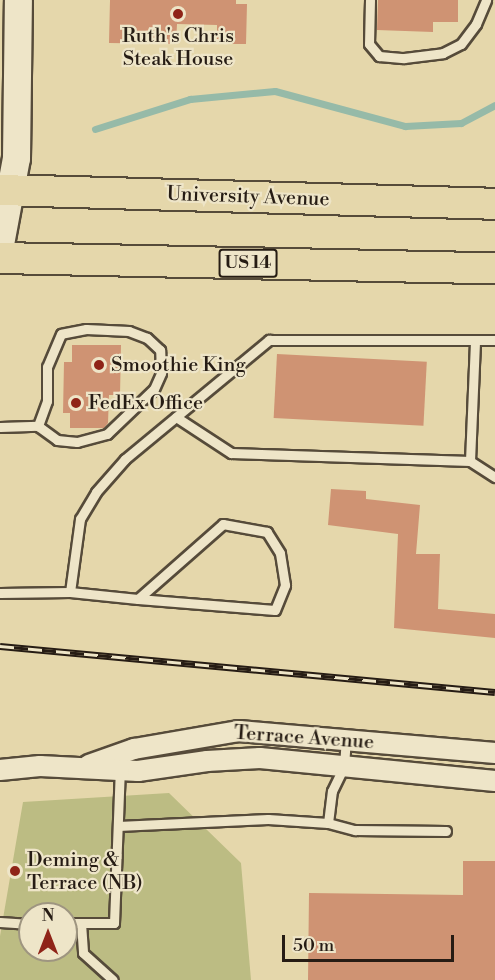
<!DOCTYPE html>
<html>
<head>
<meta charset="utf-8">
<style>
	body { margin:0 }
	#map { position:relative; width:495px; height:980px; overflow:hidden; background:#e5d7ab; font-family:"Libre Bodoni",serif }
	div>[style] { position:absolute }
	.green>* { inset:0; background:#bcbc83 }
	.stream>* { height:7px; margin:-3.5px; padding:0 3.5px; transform-origin:3.5px; border-radius:3.5px; background:#96baa8 }
	.building>* { inset:0; background:#cf9373; transform-origin:0 0 }
	.roads { filter:drop-shadow(2px 0 #564b3a) drop-shadow(-2px 0 #564b3a) drop-shadow(0 2px #564b3a) drop-shadow(0 -2px #564b3a) }
	.lane>* { height:9px; margin:-4.5px; padding:0 4.5px; transform-origin:4.5px; border-radius:4.5px; background:#eee5c8 }
	.street>* { height:20px; margin:-10px; padding:0 10px; transform-origin:10px; border-radius:10px; background:#eee5c8 }
	.secondary>* { height:27px; margin:-13.5px; padding:0 13.5px; transform-origin:13.5px; border-radius:13.5px; background:#eee5c8 }
	.primary>* { height:30px; margin:-15px; padding:0 15px; transform-origin:15px; border-radius:15px; background:#e5d7ab }
	.rail>* { height:7px; margin-top:-3.5px; transform-origin:0; background:repeating-linear-gradient(90deg,#eee5c8 0 14px,#261c14 0 28px); box-sizing:border-box; border-block:2px solid #261c14 }
	.dots>* { width:16px; height:16px; translate:-50% -50%; box-sizing:border-box; border:3px solid #eee5c8; border-radius:50% }
	span { translate:-50% -50%; white-space:nowrap; text-align:center; line-height:1.15; -webkit-text-stroke:4.5px #eee5c8; paint-order:stroke }
	.shield-label span { padding:2px 4px; background:#eee5c8; border:2px solid; border-radius:4px; -webkit-text-stroke-width:0 }
	.shield-label { font-size:18px; color:#261c14; font-weight:700 }
	.poi-label { font-size:20px; color:#261c14 }
	.left { translate:0 -50%; text-align:left }
	.street-label { font-size:20px; color:#261c14 }
	.north { position:absolute; left:18px; top:902px; width:60px; height:60px; box-sizing:border-box; background:#eee5c8; border:2px solid #9e9580; border-radius:50%; rotate:0deg; font-size:16px; font-weight:700; line-height:24px; text-align:center; color:#261c14 }
	.north::after { content:''; display:block; margin:auto; width:21px; height:27px; background:#8f2418; clip-path:polygon(50% 0,100% 100%,50% 72%,0 100%) }
	.scale { position:absolute; left:282px; top:935px; width:172px; height:27px; box-sizing:border-box; border:3px solid #261c14; border-top:0; padding-left:8px; font-size:18px; line-height:21px; white-space:nowrap; color:#261c14; -webkit-text-stroke:4px #eee5c8; paint-order:stroke }
</style>
</head>
<body>
<div id="map">
	<div class="green">
		<div style="clip-path:polygon(evenodd,169px 793px,241px 863px,251px 980px,0 980px,0 936px,23px 802px,169px 793px,30px 914px,66px 914px,66px 950px,30px 950px,30px 914px)"></div>
	</div>
	<div class="stream">
		<div style="left:95px;top:129px;width:100px;rotate:-17.5deg"></div>
		<div style="left:190px;top:99px;width:85px;rotate:-5.4deg"></div>
		<div style="left:275px;top:91px;width:135px;rotate:15.1deg"></div>
		<div style="left:405px;top:126px;width:56px;rotate:-3.1deg"></div>
		<div style="left:461px;top:123px;width:38px;rotate:-28deg"></div>
	</div>
	<div class="building">
		<div style="clip-path:polygon(110px 0,236px 0,236px 4px,247px 4px,246px 44px,217px 44px,217px 25px,177px 24px,176px 44px,109px 43px)"></div>
		<div style="clip-path:polygon(378px 0,458px 0,458px 22px,433px 22px,433px 32px,377px 30px)"></div>
		<div style="clip-path:polygon(72px 345px,121px 345px,120px 395px,109px 395px,108px 423px,104px 428px,70px 428px,70px 413px,63px 413px,64px 362px,72px 362px)"></div>
		<div style="left:277px;top:354px;width:150px;height:64px;rotate:3deg"></div>
		<div style="clip-path:polygon(331px 489px,366px 491px,366px 499px,420px 505px,416px 554px,440px 554px,438px 609px,495px 614px,495px 638px,394px 628px,398px 534px,328px 525px)"></div>
		<div style="clip-path:polygon(463px 861px,495px 861px,495px 980px,308px 980px,309px 893px,463px 895px)"></div>
	</div>
	<div class="roads">
		<div class="lane">
			<div style="left:370px;top:0;width:44px;rotate:91.3deg"></div>
			<div style="left:369px;top:44px;width:16px;rotate:50deg"></div>
			<div style="left:379px;top:56px;width:25px;rotate:5deg"></div>
			<div style="left:404px;top:58px;width:39px;rotate:-7deg"></div>
			<div style="left:443px;top:53px;width:20px;rotate:-27deg"></div>
			<div style="left:461px;top:44px;width:25px;rotate:-53deg"></div>
			<div style="left:476px;top:24px;width:26px;rotate:-67deg"></div>
			<div style="left:176px;top:417px;width:66px;rotate:33.2deg"></div>
			<div style="left:231px;top:453px;width:239px;rotate:1.9deg"></div>
			<div style="left:470px;top:461px;width:121px;rotate:-87.6deg"></div>
			<div style="left:0;top:427px;width:38px;rotate:-2deg"></div>
			<div style="left:38px;top:426px;width:24px;rotate:36deg"></div>
			<div style="left:57px;top:440px;width:20px;rotate:6deg"></div>
			<div style="left:77px;top:442px;width:31px;rotate:-15deg"></div>
			<div style="left:107px;top:434px;width:65px;rotate:-43.8deg"></div>
			<div style="left:154px;top:389px;width:17px;rotate:-66deg"></div>
			<div style="left:161px;top:373px;width:23px;rotate:-92deg"></div>
			<div style="left:160px;top:350px;width:18px;rotate:-137deg"></div>
			<div style="left:147px;top:338px;width:19px;rotate:-159deg"></div>
			<div style="left:129px;top:331px;width:43px;rotate:-177.3deg"></div>
			<div style="left:86px;top:329px;width:25px;rotate:169deg"></div>
			<div style="left:61px;top:334px;width:36px;rotate:113deg"></div>
			<div style="left:47px;top:367px;width:34px;rotate:90deg"></div>
			<div style="left:47px;top:401px;width:27px;rotate:110deg"></div>
			<div style="left:470px;top:461px;width:30px;rotate:33deg"></div>
			<div style="left:70px;top:592px;width:68px;rotate:5.9deg"></div>
			<div style="left:138px;top:599px;width:137px;rotate:4.6deg"></div>
			<div style="left:275px;top:610px;width:27px;rotate:-68deg"></div>
			<div style="left:285px;top:585px;width:32px;rotate:-99deg"></div>
			<div style="left:280px;top:553px;width:25px;rotate:-122deg"></div>
			<div style="left:267px;top:532px;width:45px;rotate:-169.7deg"></div>
			<div style="left:223px;top:524px;width:113px;rotate:138.6deg"></div>
			<div style="left:0;top:593px;width:70px;rotate:-0.8deg"></div>
			<div style="left:70px;top:592px;width:74px;rotate:-82.2deg"></div>
			<div style="left:80px;top:519px;width:31px;rotate:-59deg"></div>
			<div style="left:96px;top:492px;width:44px;rotate:-48.7deg"></div>
			<div style="left:125px;top:459px;width:187px;rotate:-39.6deg"></div>
			<div style="left:269px;top:340px;width:226px"></div>
			<div style="left:328px;top:823px;width:28px;rotate:15deg"></div>
			<div style="left:355px;top:830px;width:91px;rotate:0.6deg"></div>
			<div style="left:118px;top:826px;width:150px;rotate:-2.7deg"></div>
			<div style="left:268px;top:819px;width:60px;rotate:3.8deg"></div>
			<div style="left:328px;top:823px;width:32px;rotate:-83deg"></div>
			<div style="left:332px;top:791px;width:28px;rotate:-64deg"></div>
			<div style="left:344px;top:766px;width:27px;rotate:-86deg"></div>
			<div style="left:0;top:922px;width:30px;rotate:4deg"></div>
			<div style="left:66px;top:923px;width:48px"></div>
			<div style="left:114px;top:923px;width:153px;rotate:-87.8deg"></div>
			<div style="left:81px;top:923px;width:30px;rotate:86deg"></div>
			<div style="left:83px;top:953px;width:40px;rotate:42deg"></div>
		</div>
		<div class="street">
			<div style="left:89px;top:765px;width:48px;rotate:-19.6deg"></div>
			<div style="left:134px;top:749px;width:107px;rotate:-9.7deg"></div>
			<div style="left:239px;top:731px;width:257px;rotate:4.9deg"></div>
			<div style="left:0;top:770px;width:40px;rotate:-5.7deg"></div>
			<div style="left:40px;top:766px;width:98px;rotate:2.9deg"></div>
			<div style="left:138px;top:771px;width:70px;rotate:-8.2deg"></div>
			<div style="left:207px;top:761px;width:53px;rotate:-3.2deg"></div>
			<div style="left:260px;top:758px;width:236px;rotate:5.6deg"></div>
		</div>
		<div class="secondary">
			<div style="left:0;top:244px;width:87px;rotate:-79.5deg"></div>
			<div style="left:16px;top:158px;width:158px;rotate:-89.3deg"></div>
		</div>
		<div class="primary">
			<div style="left:0;top:190px;width:495px;rotate:1.6deg"></div>
			<div style="left:0;top:258px;width:495px;rotate:1.2deg"></div>
		</div>
	</div>
	<div class="rail">
		<div style="left:0;top:646px;width:497px;rotate:5.3deg"></div>
	</div>
	<div class="dots">
		<div style="left:178px;top:14px;background:#8f2418"></div>
		<div style="left:99px;top:365px;background:#8f2418"></div>
		<div style="left:76px;top:403px;background:#8f2418"></div>
		<div style="left:15px;top:871px;background:#8f2418"></div>
	</div>
	<div class="shield-label">
		<span style="left:248px;top:263px">US 14</span>
	</div>
	<div class="poi-label">
		<span style="left:178px;top:48px">Ruth's Chris<br>Steak House</span>
		<span class="left" style="left:111px;top:365px">Smoothie King</span>
		<span class="left" style="left:88px;top:403px">FedEx Office</span>
		<span class="left" style="left:27px;top:872px">Deming &amp;<br>Terrace (NB)</span>
	</div>
	<div class="street-label">
		<span style="left:248px;top:197px;rotate:2deg">University Avenue</span>
		<span style="left:304px;top:738px;rotate:4deg">Terrace Avenue</span>
	</div>
	<div class="north">N</div>
	<div class="scale">50 m</div>
</div>
</body>
</html>
